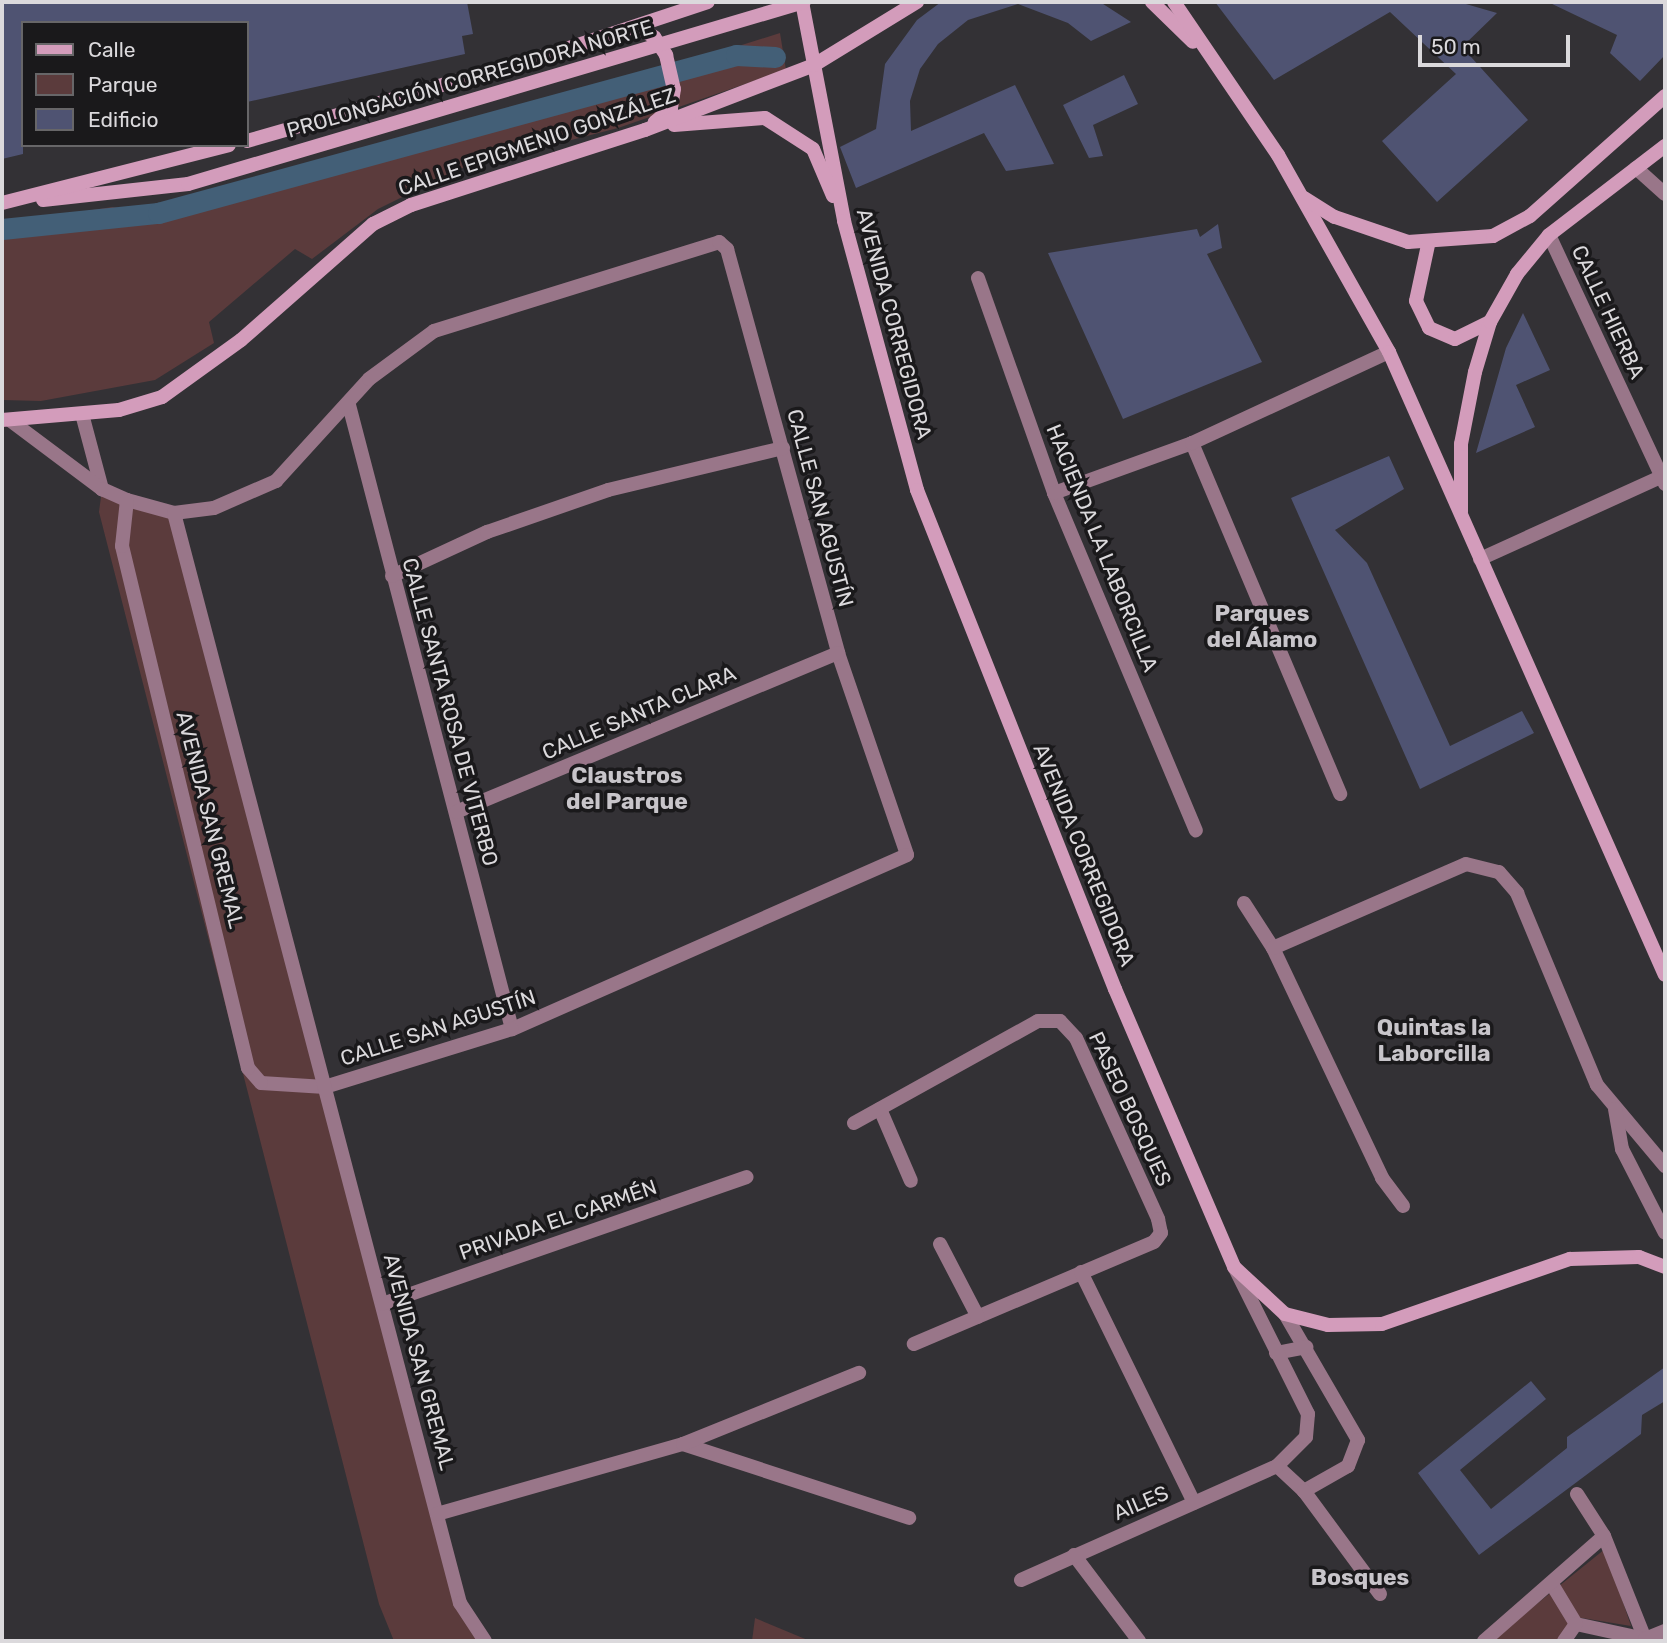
<!DOCTYPE html>
<html>
<head>
<meta charset="utf-8">
<style>
	body { margin:0 }
	#map { position:relative; width:1667px; height:1643px; overflow:hidden; background:#333135; font-family:Rubik,sans-serif }
	div>[style] { position:absolute }
	.green>* { inset:0; background:#5b3b3c }
	.canal>* { height:21px; margin:-10.5px; padding:0 10.5px; transform-origin:10.5px; border-radius:10.5px; background:#435f77 }
	.building>* { inset:0; background:#4f5372 }
	.street>* { height:14px; margin:-7px; padding:0 7px; transform-origin:7px; border-radius:7px; background:#997689 }
	.secondary>* { height:14px; margin:-7px; padding:0 7px; transform-origin:7px; border-radius:7px; background:#d39cbb }
	.secondary-bridge>* { height:14px; margin:-7px; padding:0 7px; transform-origin:7px; border-radius:7px; background:#d39cbb }
	span { translate:-50% -50%; white-space:nowrap; text-align:center; line-height:1.15; -webkit-text-stroke:7px #1a191b; paint-order:stroke }
	.street-label { font-size:21px; color:#dbd9dc }
	.neighbourhood-label { font-size:23px; color:#c8c5ca; font-weight:700 }
	.frame { position:absolute; inset:0; border:4px solid #dbd9dc; pointer-events:none }
	.legend { position:absolute; left:21px; top:21px; width:228px; height:126px; box-sizing:border-box; background:#1a191b; border:2px solid #676668; margin:0; padding:9px 12px; list-style:none; font-size:21px; color:#dbd9dc }
	.legend li { display:flex; align-items:center; gap:14px; height:35px }
	.legend b { width:35px; border:2px solid #676668 }
	.scale { position:absolute; left:1418px; top:35px; width:152px; height:32px; box-sizing:border-box; border:4px solid #dbd9dc; border-top:0; padding-left:9px; font-size:21px; line-height:24px; white-space:nowrap; color:#dbd9dc; -webkit-text-stroke:5px #1a191b; paint-order:stroke }
</style>
</head>
<body>
<div id="map">
	<div class="green">
		<div style="clip-path:polygon(780px 33px,786px 70px,618px 128px,459px 169px,378px 209px,312px 259px,295px 249px,209px 322px,214px 343px,155px 380px,41px 401px,2px 400px,2px 224px,112px 207px,156px 214px,462px 133px)"></div>
		<div style="clip-path:polygon(102px 489px,174px 513px,460px 1603px,485px 1641px,394px 1641px,379px 1604px,99px 512px)"></div>
		<div style="clip-path:polygon(1605px 1549px,1631px 1626px,1576px 1617px,1556px 1641px,1491px 1641px)"></div>
		<div style="clip-path:polygon(755px 1618px,810px 1641px,752px 1641px)"></div>
	</div>
	<div class="canal">
		<div style="left:2px;top:229px;width:157px;rotate:-5.9deg"></div>
		<div style="left:158px;top:213px;width:599px;rotate:-15.29deg"></div>
		<div style="left:736px;top:55px;width:39px;rotate:3deg"></div>
	</div>
	<div class="building">
		<div style="clip-path:polygon(2px 2px,467px 2px,473px 34px,462px 36px,465px 54px,247px 102px,247px 23px,23px 23px,23px 154px,2px 159px)"></div>
		<div style="clip-path:polygon(941px 2px,1100px 2px,1131px 22px,1091px 41px,1068px 23px,1018px 4px,968px 20px,938px 44px,920px 69px,910px 101px,911px 131px,1015px 85px,1054px 164px,1006px 171px,984px 133px,856px 188px,840px 147px,876px 129px,885px 64px,917px 20px)"></div>
		<div style="clip-path:polygon(1215px 2px,1459px 2px,1497px 13px,1462px 47px,1528px 120px,1437px 202px,1382px 141px,1456px 74px,1390px 12px,1274px 80px)"></div>
		<div style="clip-path:polygon(1548px 2px,1665px 2px,1665px 55px,1640px 81px,1610px 53px,1617px 35px)"></div>
		<div style="clip-path:polygon(1124px 75px,1138px 104px,1093px 125px,1103px 156px,1089px 158px,1063px 105px)"></div>
		<div style="clip-path:polygon(1218px 224px,1222px 248px,1207px 254px,1262px 362px,1123px 419px,1048px 253px,1197px 229px,1200px 237px)"></div>
		<div style="clip-path:polygon(1523px 313px,1550px 370px,1516px 385px,1535px 427px,1476px 453px,1506px 348px)"></div>
		<div style="clip-path:polygon(1389px 456px,1404px 489px,1335px 530px,1367px 563px,1450px 746px,1522px 711px,1534px 733px,1420px 789px,1291px 498px)"></div>
		<div style="clip-path:polygon(1665px 1367px,1665px 1401px,1642px 1415px,1641px 1434px,1479px 1555px,1418px 1473px,1531px 1381px,1546px 1399px,1460px 1470px,1491px 1509px,1567px 1448px,1567px 1437px)"></div>
	</div>
	<div class="street">
		<div style="left:1636px;top:168px;width:39px;rotate:42deg"></div>
		<div style="left:1549px;top:235px;width:275px;rotate:65deg"></div>
		<div style="left:978px;top:278px;width:228px;rotate:70.5deg"></div>
		<div style="left:1054px;top:493px;width:366px;rotate:67.2deg"></div>
		<div style="left:349px;top:405px;width:645px;rotate:75.36deg"></div>
		<div style="left:82px;top:414px;width:78px;rotate:75.1deg"></div>
		<div style="left:11px;top:421px;width:114px;rotate:36.8deg"></div>
		<div style="left:102px;top:489px;width:27px;rotate:24deg"></div>
		<div style="left:127px;top:500px;width:49px;rotate:15.5deg"></div>
		<div style="left:174px;top:513px;width:40px;rotate:-7.1deg"></div>
		<div style="left:214px;top:508px;width:68px;rotate:-23.5deg"></div>
		<div style="left:276px;top:481px;width:138px;rotate:-47.6deg"></div>
		<div style="left:369px;top:379px;width:81px;rotate:-36.4deg"></div>
		<div style="left:434px;top:331px;width:299px;rotate:-17.3deg"></div>
		<div style="left:719px;top:242px;width:11px;rotate:41deg"></div>
		<div style="left:727px;top:249px;width:419px;rotate:74.6deg"></div>
		<div style="left:838px;top:653px;width:213px;rotate:71.1deg"></div>
		<div style="left:907px;top:855px;width:432px;rotate:156.2deg"></div>
		<div style="left:512px;top:1029px;width:196px;rotate:162.8deg"></div>
		<div style="left:325px;top:1087px;width:64px;rotate:-176.4deg"></div>
		<div style="left:261px;top:1083px;width:20px;rotate:-131deg"></div>
		<div style="left:248px;top:1068px;width:537px;rotate:-103.57deg"></div>
		<div style="left:122px;top:546px;width:46px;rotate:-83.8deg"></div>
		<div style="left:1192px;top:443px;width:381px;rotate:67.1deg"></div>
		<div style="left:1054px;top:493px;width:147px;rotate:-19.9deg"></div>
		<div style="left:1192px;top:443px;width:217px;rotate:-24.8deg"></div>
		<div style="left:174px;top:513px;width:1127px;rotate:75.3deg"></div>
		<div style="left:460px;top:1603px;width:45px;rotate:56.7deg"></div>
		<div style="left:1480px;top:559px;width:203px;rotate:-24.4deg"></div>
		<div style="left:392px;top:576px;width:105px;rotate:-24.9deg"></div>
		<div style="left:487px;top:532px;width:128px;rotate:-19.1deg"></div>
		<div style="left:608px;top:490px;width:180px;rotate:-13.5deg"></div>
		<div style="left:456px;top:812px;width:414px;rotate:-22.6deg"></div>
		<div style="left:1244px;top:903px;width:54px;rotate:57.2deg"></div>
		<div style="left:1273px;top:948px;width:255px;rotate:64.6deg"></div>
		<div style="left:1382px;top:1178px;width:35px;rotate:53deg"></div>
		<div style="left:1273px;top:948px;width:210px;rotate:-23.5deg"></div>
		<div style="left:1466px;top:864px;width:34px;rotate:14deg"></div>
		<div style="left:1499px;top:872px;width:28px;rotate:49deg"></div>
		<div style="left:1517px;top:893px;width:208px;rotate:67.4deg"></div>
		<div style="left:1597px;top:1085px;width:106px;rotate:50deg"></div>
		<div style="left:880px;top:1109px;width:78px;rotate:66.7deg"></div>
		<div style="left:1615px;top:1109px;width:41px;rotate:80.1deg"></div>
		<div style="left:1622px;top:1149px;width:94px;rotate:62.9deg"></div>
		<div style="left:854px;top:1123px;width:210px;rotate:-29deg"></div>
		<div style="left:1038px;top:1021px;width:22px"></div>
		<div style="left:1060px;top:1021px;width:23px;rotate:47deg"></div>
		<div style="left:1076px;top:1038px;width:199px;rotate:65.6deg"></div>
		<div style="left:1158px;top:1219px;width:14px;rotate:78deg"></div>
		<div style="left:1161px;top:1233px;width:11px;rotate:128deg"></div>
		<div style="left:1154px;top:1242px;width:261px;rotate:157deg"></div>
		<div style="left:940px;top:1244px;width:82px;rotate:62.5deg"></div>
		<div style="left:1081px;top:1272px;width:257px;rotate:63.9deg"></div>
		<div style="left:382px;top:1304px;width:386px;rotate:-19.2deg"></div>
		<div style="left:1285px;top:1314px;width:146px;rotate:59.9deg"></div>
		<div style="left:1358px;top:1440px;width:28px;rotate:111deg"></div>
		<div style="left:1348px;top:1466px;width:51px;rotate:150.4deg"></div>
		<div style="left:1276px;top:1353px;width:31px;rotate:-11deg"></div>
		<div style="left:683px;top:1444px;width:238px;rotate:18.1deg"></div>
		<div style="left:1277px;top:1466px;width:37px;rotate:43deg"></div>
		<div style="left:1304px;top:1491px;width:128px;rotate:53.6deg"></div>
		<div style="left:1577px;top:1494px;width:50px;rotate:57.3deg"></div>
		<div style="left:1604px;top:1536px;width:111px;rotate:68.3deg"></div>
		<div style="left:437px;top:1514px;width:256px;rotate:-15.9deg"></div>
		<div style="left:683px;top:1444px;width:190px;rotate:-22deg"></div>
		<div style="left:1074px;top:1555px;width:108px;rotate:52.9deg"></div>
		<div style="left:1021px;top:1580px;width:280px;rotate:-24deg"></div>
		<div style="left:1277px;top:1466px;width:41px;rotate:-45deg"></div>
		<div style="left:1306px;top:1437px;width:23px;rotate:-85deg"></div>
		<div style="left:1308px;top:1414px;width:161px;rotate:-116.6deg"></div>
		<div style="left:1553px;top:1586px;width:44px;rotate:58.8deg"></div>
		<div style="left:1576px;top:1624px;width:71px;rotate:12.3deg"></div>
		<div style="left:1645px;top:1639px;width:22px;rotate:-22deg"></div>
		<div style="left:1484px;top:1641px;width:159px;rotate:-41.2deg"></div>
		<div style="left:1564px;top:1641px;width:21px;rotate:-55deg"></div>
	</div>
	<div class="secondary">
		<div style="left:802px;top:2px;width:223px;rotate:79.1deg"></div>
		<div style="left:844px;top:221px;width:279px;rotate:74.8deg"></div>
		<div style="left:917px;top:490px;width:537px;rotate:68.36deg"></div>
		<div style="left:1115px;top:989px;width:302px;rotate:66.8deg"></div>
		<div style="left:1234px;top:1267px;width:69px;rotate:42.7deg"></div>
		<div style="left:1285px;top:1314px;width:44px;rotate:14.3deg"></div>
		<div style="left:1328px;top:1325px;width:54px;rotate:-1.1deg"></div>
		<div style="left:1382px;top:1324px;width:199px;rotate:-19.1deg"></div>
		<div style="left:1570px;top:1259px;width:69px;rotate:-1.7deg"></div>
		<div style="left:1639px;top:1257px;width:28px;rotate:21deg"></div>
		<div style="left:1152px;top:2px;width:57px;rotate:44.3deg"></div>
		<div style="left:1174px;top:2px;width:185px;rotate:55.8deg"></div>
		<div style="left:1278px;top:155px;width:226px;rotate:60.6deg"></div>
		<div style="left:1389px;top:352px;width:681px;rotate:66.11deg"></div>
		<div style="left:636px;top:27px;width:21px;rotate:29deg"></div>
		<div style="left:654px;top:37px;width:22px;rotate:56deg"></div>
		<div style="left:666px;top:55px;width:35px;rotate:77deg"></div>
		<div style="left:674px;top:89px;width:20px;rotate:99deg"></div>
		<div style="left:671px;top:109px;width:21px;rotate:141deg"></div>
		<div style="left:674px;top:125px;width:91px;rotate:-4.4deg"></div>
		<div style="left:765px;top:118px;width:57px;rotate:32.9deg"></div>
		<div style="left:813px;top:149px;width:51px;rotate:66.9deg"></div>
		<div style="left:247px;top:141px;width:316px;rotate:-16deg"></div>
		<div style="left:551px;top:54px;width:165px;rotate:-18.3deg"></div>
		<div style="left:1304px;top:198px;width:36px;rotate:32deg"></div>
		<div style="left:1335px;top:217px;width:77px;rotate:18.9deg"></div>
		<div style="left:1408px;top:242px;width:85px;rotate:-4deg"></div>
		<div style="left:1493px;top:236px;width:42px;rotate:-28.4deg"></div>
		<div style="left:1530px;top:216px;width:181px;rotate:-41.6deg"></div>
		<div style="left:43px;top:200px;width:146px;rotate:-6.3deg"></div>
		<div style="left:2px;top:203px;width:234px;rotate:-14.3deg"></div>
		<div style="left:1428px;top:245px;width:57px;rotate:102.1deg"></div>
		<div style="left:1416px;top:301px;width:30px;rotate:64deg"></div>
		<div style="left:1429px;top:328px;width:28px;rotate:23deg"></div>
		<div style="left:1455px;top:339px;width:39px;rotate:-26deg"></div>
		<div style="left:2px;top:420px;width:117px;rotate:-4.9deg"></div>
		<div style="left:119px;top:410px;width:45px;rotate:-16.8deg"></div>
		<div style="left:162px;top:397px;width:97px;rotate:-35.8deg"></div>
		<div style="left:241px;top:340px;width:176px;rotate:-41.3deg"></div>
		<div style="left:373px;top:224px;width:42px;rotate:-26.6deg"></div>
		<div style="left:411px;top:205px;width:246px;rotate:-17.8deg"></div>
		<div style="left:645px;top:130px;width:181px;rotate:-21deg"></div>
		<div style="left:814px;top:65px;width:121px;rotate:-31.5deg"></div>
		<div style="left:1461px;top:512px;width:68px;rotate:-90deg"></div>
		<div style="left:1461px;top:444px;width:73px;rotate:-79deg"></div>
		<div style="left:1475px;top:372px;width:52px;rotate:-73.3deg"></div>
		<div style="left:1490px;top:322px;width:55px;rotate:-60.6deg"></div>
		<div style="left:1517px;top:274px;width:50px;rotate:-50.6deg"></div>
		<div style="left:1549px;top:235px;width:146px;rotate:-37.5deg"></div>
	</div>
	<div class="secondary-bridge">
		<div style="left:188px;top:184px;width:642px;rotate:-16.46deg"></div>
	</div>
	<div class="street-label">
		<span style="left:470px;top:79px;rotate:-16deg">PROLONGACIÓN CORREGIDORA NORTE</span>
		<span style="left:537px;top:142px;rotate:-19deg">CALLE EPIGMENIO GONZÁLEZ</span>
		<span style="left:1608px;top:312px;rotate:65deg">CALLE HIERBA</span>
		<span style="left:894px;top:324px;rotate:75deg">AVENIDA CORREGIDORA</span>
		<span style="left:820px;top:508px;rotate:75deg">CALLE SAN AGUSTÍN</span>
		<span style="left:1102px;top:548px;rotate:68deg">HACIENDA LA LABORCILLA</span>
		<span style="left:450px;top:712px;rotate:75deg">CALLE SANTA ROSA DE VITERBO</span>
		<span style="left:639px;top:713px;rotate:-23deg">CALLE SANTA CLARA</span>
		<span style="left:210px;top:820px;rotate:76deg">AVENIDA SAN GREMAL</span>
		<span style="left:1084px;top:855px;rotate:68deg">AVENIDA CORREGIDORA</span>
		<span style="left:438px;top:1028px;rotate:-18deg">CALLE SAN AGUSTÍN</span>
		<span style="left:1130px;top:1109px;rotate:65deg">PASEO BOSQUES</span>
		<span style="left:558px;top:1220px;rotate:-19deg">PRIVADA EL CARMÉN</span>
		<span style="left:419px;top:1362px;rotate:75deg">AVENIDA SAN GREMAL</span>
		<span style="left:1141px;top:1503px;rotate:-23deg">AILES</span>
	</div>
	<div class="neighbourhood-label">
		<span style="left:1262px;top:626px">Parques<br>del Álamo</span>
		<span style="left:627px;top:788px">Claustros<br>del Parque</span>
		<span style="left:1434px;top:1040px">Quintas la<br>Laborcilla</span>
		<span style="left:1360px;top:1577px">Bosques</span>
	</div>
	<div class="frame"></div>
	<ul class="legend">
	<li><b style="height:9px;background:#d39cbb"></b>Calle</li>
	<li><b style="height:19px;background:#5b3b3c"></b>Parque</li>
	<li><b style="height:19px;background:#4f5372"></b>Edificio</li>
	</ul>
	<div class="scale">50 m</div>
</div>
</body>
</html>
